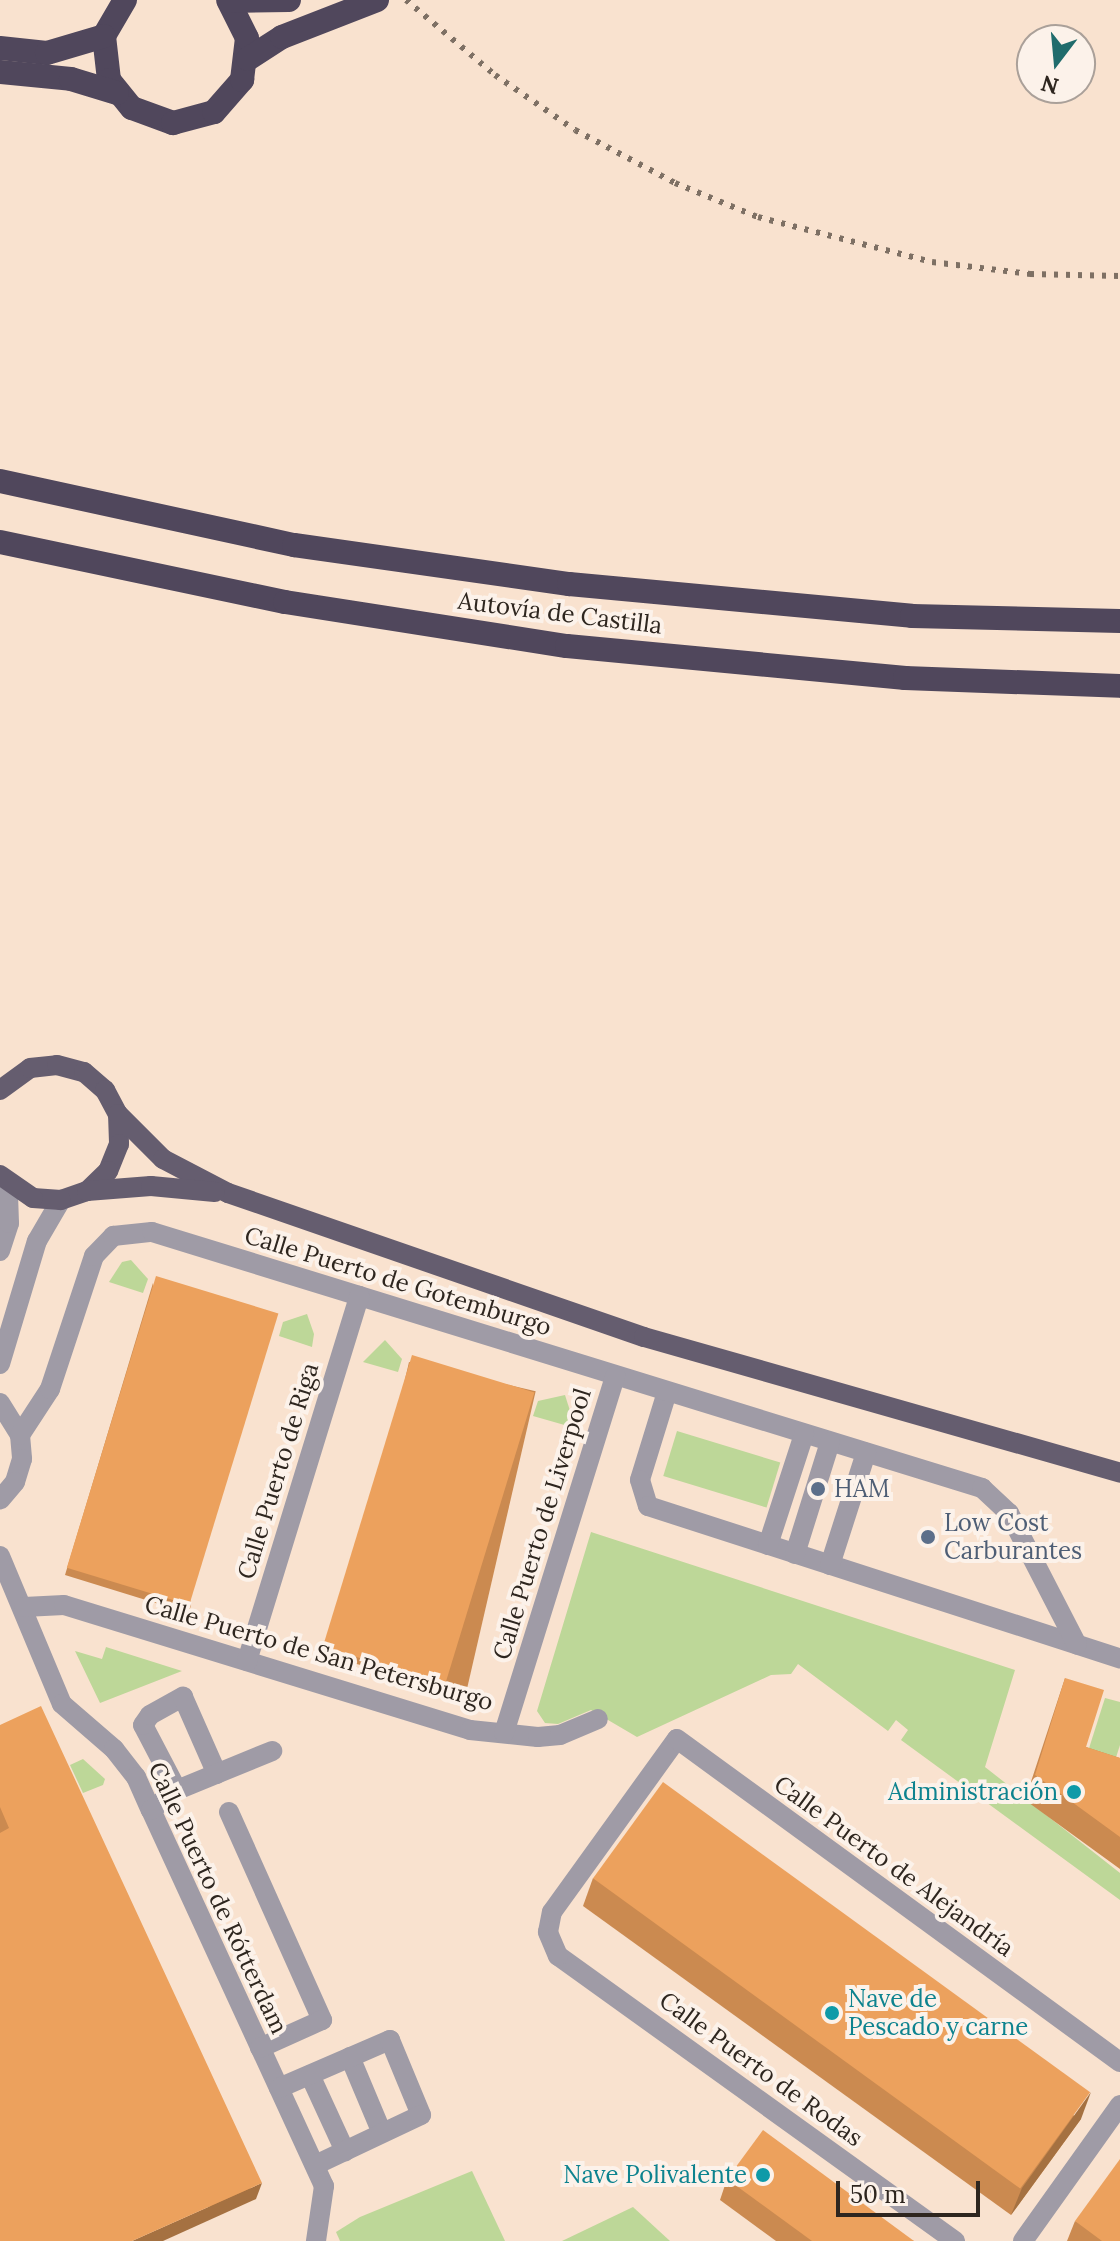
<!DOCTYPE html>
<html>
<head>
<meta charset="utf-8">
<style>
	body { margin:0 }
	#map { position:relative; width:1120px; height:2241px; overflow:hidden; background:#f9e2cf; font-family:Lora,serif }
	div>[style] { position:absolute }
	.green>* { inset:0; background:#bdd798; transform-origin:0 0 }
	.minor>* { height:20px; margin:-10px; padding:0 10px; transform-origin:10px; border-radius:10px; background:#9f9ba6 }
	.major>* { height:20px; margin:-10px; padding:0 10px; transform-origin:10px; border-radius:10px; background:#655d6f }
	.highway>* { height:24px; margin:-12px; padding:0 12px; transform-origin:12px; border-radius:12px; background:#50475c }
	.rail>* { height:6px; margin-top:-3px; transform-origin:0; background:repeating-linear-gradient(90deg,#7e7064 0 4px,transparent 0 12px) }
	.wall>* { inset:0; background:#cb8a50; transform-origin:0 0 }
	.shaded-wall>* { inset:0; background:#a57141 }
	.building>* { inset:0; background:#eca15d; transform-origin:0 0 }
	.dots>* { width:22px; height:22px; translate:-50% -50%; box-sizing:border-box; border:4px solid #fcf2ea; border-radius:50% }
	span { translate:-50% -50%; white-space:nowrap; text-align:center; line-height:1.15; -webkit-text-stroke:8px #fcf2ea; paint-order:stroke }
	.street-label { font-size:24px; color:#2e261f }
	.service-label { font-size:24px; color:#4e5e75 }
	.left { translate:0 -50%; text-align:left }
	.culture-label { font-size:24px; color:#0d838f }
	.right { translate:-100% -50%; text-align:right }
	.north { position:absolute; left:1016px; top:24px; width:80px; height:80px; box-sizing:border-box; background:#fcf2ea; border:2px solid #aaa099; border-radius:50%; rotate:196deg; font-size:22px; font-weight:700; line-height:32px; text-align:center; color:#2e261f }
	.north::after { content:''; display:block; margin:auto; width:28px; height:36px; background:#206c6c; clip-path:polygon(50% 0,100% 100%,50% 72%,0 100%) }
	.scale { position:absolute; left:836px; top:2181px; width:144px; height:36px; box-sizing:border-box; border:4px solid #2e261f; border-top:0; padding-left:10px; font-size:24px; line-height:28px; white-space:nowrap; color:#2e261f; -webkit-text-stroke:6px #fcf2ea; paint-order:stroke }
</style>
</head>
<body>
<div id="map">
	<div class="green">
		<div style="clip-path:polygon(131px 1260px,148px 1279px,143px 1293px,109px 1282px,122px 1262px)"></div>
		<div style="clip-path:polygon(307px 1314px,314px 1334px,312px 1347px,279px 1336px,283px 1322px)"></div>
		<div style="clip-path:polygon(385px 1340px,402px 1359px,398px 1372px,363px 1362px)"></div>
		<div style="clip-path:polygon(565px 1395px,571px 1414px,568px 1426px,533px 1416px,538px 1401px)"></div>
		<div style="left:677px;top:1431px;width:108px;height:47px;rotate:17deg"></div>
		<div style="clip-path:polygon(591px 1532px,1015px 1670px,985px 1767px,1120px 1873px,1120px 1900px,901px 1740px,908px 1730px,896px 1720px,888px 1731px,798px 1664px,791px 1674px,771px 1675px,637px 1737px,591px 1710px,558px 1724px,545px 1723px,537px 1711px)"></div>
		<div style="clip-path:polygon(106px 1647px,182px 1671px,100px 1703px,75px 1651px,102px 1659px)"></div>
		<div style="clip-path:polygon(1105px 1698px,1120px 1702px,1120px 1745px,1111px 1773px,1084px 1764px)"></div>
		<div style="clip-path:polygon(83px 1759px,105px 1779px,103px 1785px,83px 1793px,70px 1765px)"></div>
		<div style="clip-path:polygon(472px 2171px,505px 2241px,340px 2241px,336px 2232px,360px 2217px)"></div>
		<div style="clip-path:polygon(633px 2207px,670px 2241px,562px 2241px)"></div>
	</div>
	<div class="minor">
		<div style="left:0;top:1251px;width:29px;rotate:-72deg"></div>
		<div style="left:9px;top:1223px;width:38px;rotate:-92deg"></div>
		<div style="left:0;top:1364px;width:128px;rotate:-73.3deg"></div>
		<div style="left:37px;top:1241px;width:48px;rotate:-59.7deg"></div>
		<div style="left:667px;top:1392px;width:92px;rotate:107.1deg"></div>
		<div style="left:640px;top:1480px;width:27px;rotate:73deg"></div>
		<div style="left:648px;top:1506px;width:496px;rotate:17.9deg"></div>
		<div style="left:0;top:1403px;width:38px;rotate:58deg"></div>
		<div style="left:20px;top:1435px;width:24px;rotate:85deg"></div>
		<div style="left:22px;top:1459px;width:24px;rotate:107deg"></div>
		<div style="left:15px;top:1482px;width:23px;rotate:130deg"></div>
		<div style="left:20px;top:1435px;width:55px;rotate:-56.9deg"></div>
		<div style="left:50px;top:1389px;width:140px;rotate:-71.7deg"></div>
		<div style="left:94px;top:1256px;width:28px;rotate:-46deg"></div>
		<div style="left:113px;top:1236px;width:39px;rotate:-6deg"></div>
		<div style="left:152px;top:1232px;width:869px;rotate:17.14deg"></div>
		<div style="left:982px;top:1488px;width:37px;rotate:43deg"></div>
		<div style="left:1009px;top:1513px;width:148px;rotate:62.7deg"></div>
		<div style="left:768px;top:1545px;width:117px;rotate:-72deg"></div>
		<div style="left:795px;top:1554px;width:117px;rotate:-72.6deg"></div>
		<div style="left:0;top:1556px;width:160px;rotate:67.3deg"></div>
		<div style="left:62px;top:1704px;width:69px;rotate:40.9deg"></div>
		<div style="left:114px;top:1749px;width:36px;rotate:52deg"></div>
		<div style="left:136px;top:1777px;width:36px;rotate:66deg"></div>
		<div style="left:151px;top:1810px;width:414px;rotate:65.3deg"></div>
		<div style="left:324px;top:2186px;width:56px;rotate:98.3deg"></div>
		<div style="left:830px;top:1565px;width:118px;rotate:-72.2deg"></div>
		<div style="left:24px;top:1607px;width:40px;rotate:-2.9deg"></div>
		<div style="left:64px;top:1605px;width:425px;rotate:17.1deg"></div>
		<div style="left:470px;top:1730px;width:68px;rotate:5.9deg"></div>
		<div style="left:538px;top:1737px;width:22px;rotate:-5deg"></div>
		<div style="left:560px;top:1735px;width:41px;rotate:-22.8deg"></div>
		<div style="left:247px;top:1661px;width:382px;rotate:-72.9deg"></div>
		<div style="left:504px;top:1733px;width:374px;rotate:-72.7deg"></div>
		<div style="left:177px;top:1790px;width:73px;rotate:-117.6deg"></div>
		<div style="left:143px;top:1725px;width:12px;rotate:-55deg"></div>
		<div style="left:150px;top:1715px;width:38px;rotate:-29deg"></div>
		<div style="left:183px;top:1697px;width:84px;rotate:66.2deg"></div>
		<div style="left:151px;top:1810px;width:33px;rotate:-38deg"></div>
		<div style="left:177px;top:1790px;width:103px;rotate:-22.3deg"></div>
		<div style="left:229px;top:1812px;width:228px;rotate:65.9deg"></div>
		<div style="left:322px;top:2020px;width:68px;rotate:155.7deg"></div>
		<div style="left:350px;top:2057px;width:82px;rotate:67.2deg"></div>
		<div style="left:310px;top:2075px;width:84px;rotate:65.3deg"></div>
		<div style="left:279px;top:2088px;width:121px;rotate:-23.4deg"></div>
		<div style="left:390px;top:2040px;width:81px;rotate:67.5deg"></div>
		<div style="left:421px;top:2115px;width:117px;rotate:154.7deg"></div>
		<div style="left:955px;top:2241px;width:489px;rotate:-144.3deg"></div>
		<div style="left:558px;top:1956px;width:26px;rotate:-113deg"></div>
		<div style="left:548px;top:1932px;width:20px;rotate:-79deg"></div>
		<div style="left:552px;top:1912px;width:213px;rotate:-54.2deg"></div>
		<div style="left:677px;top:1739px;width:548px;rotate:36.1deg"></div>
		<div style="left:1023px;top:2241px;width:167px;rotate:-54.5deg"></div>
	</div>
	<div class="major">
		<div style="left:0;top:1090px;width:37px;rotate:-36deg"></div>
		<div style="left:30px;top:1068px;width:27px;rotate:-6deg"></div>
		<div style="left:57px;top:1065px;width:28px;rotate:15deg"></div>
		<div style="left:84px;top:1072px;width:28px;rotate:41deg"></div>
		<div style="left:105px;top:1090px;width:27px;rotate:62deg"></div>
		<div style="left:118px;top:1114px;width:30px;rotate:88deg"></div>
		<div style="left:119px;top:1144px;width:29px;rotate:112deg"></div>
		<div style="left:108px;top:1171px;width:29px;rotate:136deg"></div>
		<div style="left:87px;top:1191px;width:28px;rotate:161deg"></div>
		<div style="left:61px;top:1200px;width:28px;rotate:-176deg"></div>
		<div style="left:33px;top:1198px;width:40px;rotate:-145.1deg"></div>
		<div style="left:118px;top:1114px;width:64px;rotate:45deg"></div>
		<div style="left:163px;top:1159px;width:73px;rotate:27.6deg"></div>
		<div style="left:228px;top:1193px;width:440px;rotate:19.1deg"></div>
		<div style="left:644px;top:1337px;width:495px;rotate:15.9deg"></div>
		<div style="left:87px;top:1191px;width:64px;rotate:-4.5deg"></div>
		<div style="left:151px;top:1186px;width:64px;rotate:5.4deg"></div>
	</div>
	<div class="highway">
		<div style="left:125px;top:0;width:42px;rotate:120.3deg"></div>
		<div style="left:104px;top:36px;width:44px;rotate:83.5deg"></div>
		<div style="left:109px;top:80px;width:36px;rotate:51deg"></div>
		<div style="left:132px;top:108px;width:44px;rotate:20.1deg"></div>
		<div style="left:173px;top:123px;width:42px;rotate:-15deg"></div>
		<div style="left:214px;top:112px;width:43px;rotate:-48.8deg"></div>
		<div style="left:242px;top:80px;width:42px;rotate:-83.2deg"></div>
		<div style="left:247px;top:38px;width:42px;rotate:-116.6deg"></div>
		<div style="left:229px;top:1px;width:60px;rotate:-1deg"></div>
		<div style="left:0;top:48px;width:47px;rotate:6.1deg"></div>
		<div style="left:47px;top:53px;width:59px;rotate:-16.6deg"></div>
		<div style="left:248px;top:59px;width:40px;rotate:-32.9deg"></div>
		<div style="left:282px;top:37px;width:102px;rotate:-21.3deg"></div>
		<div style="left:0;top:72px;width:71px;rotate:5.6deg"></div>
		<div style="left:71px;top:79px;width:48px;rotate:16.9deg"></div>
		<div style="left:0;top:481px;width:301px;rotate:12.3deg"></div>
		<div style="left:294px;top:545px;width:278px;rotate:8.1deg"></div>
		<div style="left:569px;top:584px;width:344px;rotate:5.3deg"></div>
		<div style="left:912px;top:616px;width:208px;rotate:1.4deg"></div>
		<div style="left:0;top:542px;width:291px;rotate:11.9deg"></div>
		<div style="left:285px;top:602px;width:285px;rotate:8.9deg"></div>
		<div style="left:567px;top:646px;width:340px;rotate:5.4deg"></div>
		<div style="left:905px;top:678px;width:215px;rotate:2.1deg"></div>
	</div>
	<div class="rail">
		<div style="left:406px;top:0;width:116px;rotate:40.1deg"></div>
		<div style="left:495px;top:75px;width:97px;rotate:34.5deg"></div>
		<div style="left:575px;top:130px;width:113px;rotate:27.9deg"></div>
		<div style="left:675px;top:183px;width:90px;rotate:22.3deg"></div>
		<div style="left:758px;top:217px;width:180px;rotate:14.5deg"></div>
		<div style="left:932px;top:262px;width:99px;rotate:7deg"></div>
		<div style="left:1030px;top:274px;width:90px;rotate:1.3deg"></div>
	</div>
	<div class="wall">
		<div style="clip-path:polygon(153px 1283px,191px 1606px,188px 1613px,65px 1575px)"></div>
		<div style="left:409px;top:1362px;width:130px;height:306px;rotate:13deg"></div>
		<div style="clip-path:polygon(1065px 1678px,1086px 1747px,1120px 1758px,1120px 1869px,1025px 1800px)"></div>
		<div style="clip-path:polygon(0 1725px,256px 2199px,0 2241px)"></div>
		<div style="clip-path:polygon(593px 1878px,1081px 2119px,1011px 2215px,583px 1906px)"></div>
		<div style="clip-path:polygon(727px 2179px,914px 2241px,776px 2241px,720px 2200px)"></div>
		<div style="clip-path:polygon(1075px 2221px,1120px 2241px,1067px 2241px)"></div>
	</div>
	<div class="shaded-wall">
		<div style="clip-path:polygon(1091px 2092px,1081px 2119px,1011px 2215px,1022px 2188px)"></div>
		<div style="clip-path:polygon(262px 2183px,256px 2199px,163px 2241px,132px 2241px)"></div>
	</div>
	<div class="building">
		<div style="left:156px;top:1276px;width:128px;height:305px;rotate:17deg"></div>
		<div style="left:412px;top:1355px;width:128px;height:305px;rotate:17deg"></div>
		<div style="clip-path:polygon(1065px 1678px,1104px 1690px,1086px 1747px,1120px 1758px,1120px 1837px,1035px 1775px)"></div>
		<div style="clip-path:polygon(41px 1706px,262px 2183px,132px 2241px,0 2241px,0 1833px,9px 1828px,0 1807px,0 1725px)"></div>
		<div style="left:663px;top:1782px;width:528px;height:119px;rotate:36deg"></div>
		<div style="clip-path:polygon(763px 2130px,914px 2241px,812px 2241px,727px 2179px)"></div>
		<div style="clip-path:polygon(1120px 2159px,1120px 2241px,1102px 2241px,1075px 2221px)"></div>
	</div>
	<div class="dots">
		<div style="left:818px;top:1489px;background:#5c6f8a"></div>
		<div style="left:928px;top:1537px;background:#5c6f8a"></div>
		<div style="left:1074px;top:1792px;background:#0f9aa8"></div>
		<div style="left:832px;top:2013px;background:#0f9aa8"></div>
		<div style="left:763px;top:2175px;background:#0f9aa8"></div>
	</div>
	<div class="street-label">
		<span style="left:560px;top:613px;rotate:7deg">Autovía de Castilla</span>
		<span style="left:398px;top:1281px;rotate:17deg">Calle Puerto de Gotemburgo</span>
		<span style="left:278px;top:1471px;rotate:-73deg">Calle Puerto de Riga</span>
		<span style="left:542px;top:1524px;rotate:-73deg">Calle Puerto de Liverpool</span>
		<span style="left:319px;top:1653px;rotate:16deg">Calle Puerto de San Petersburgo</span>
		<span style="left:894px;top:1866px;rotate:36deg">Calle Puerto de Alejandría</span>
		<span style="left:218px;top:1898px;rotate:65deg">Calle Puerto de Rótterdam</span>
		<span style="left:761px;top:2069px;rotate:36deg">Calle Puerto de Rodas</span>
	</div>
	<div class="service-label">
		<span class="left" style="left:834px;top:1489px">HAM</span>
		<span class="left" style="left:944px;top:1537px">Low Cost<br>Carburantes</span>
	</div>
	<div class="culture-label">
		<span class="right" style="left:1058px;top:1792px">Administración</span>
		<span class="left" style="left:848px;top:2013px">Nave de<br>Pescado y carne</span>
		<span class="right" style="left:747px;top:2175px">Nave Polivalente</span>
	</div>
	<div class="north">N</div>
	<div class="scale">50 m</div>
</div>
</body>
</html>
